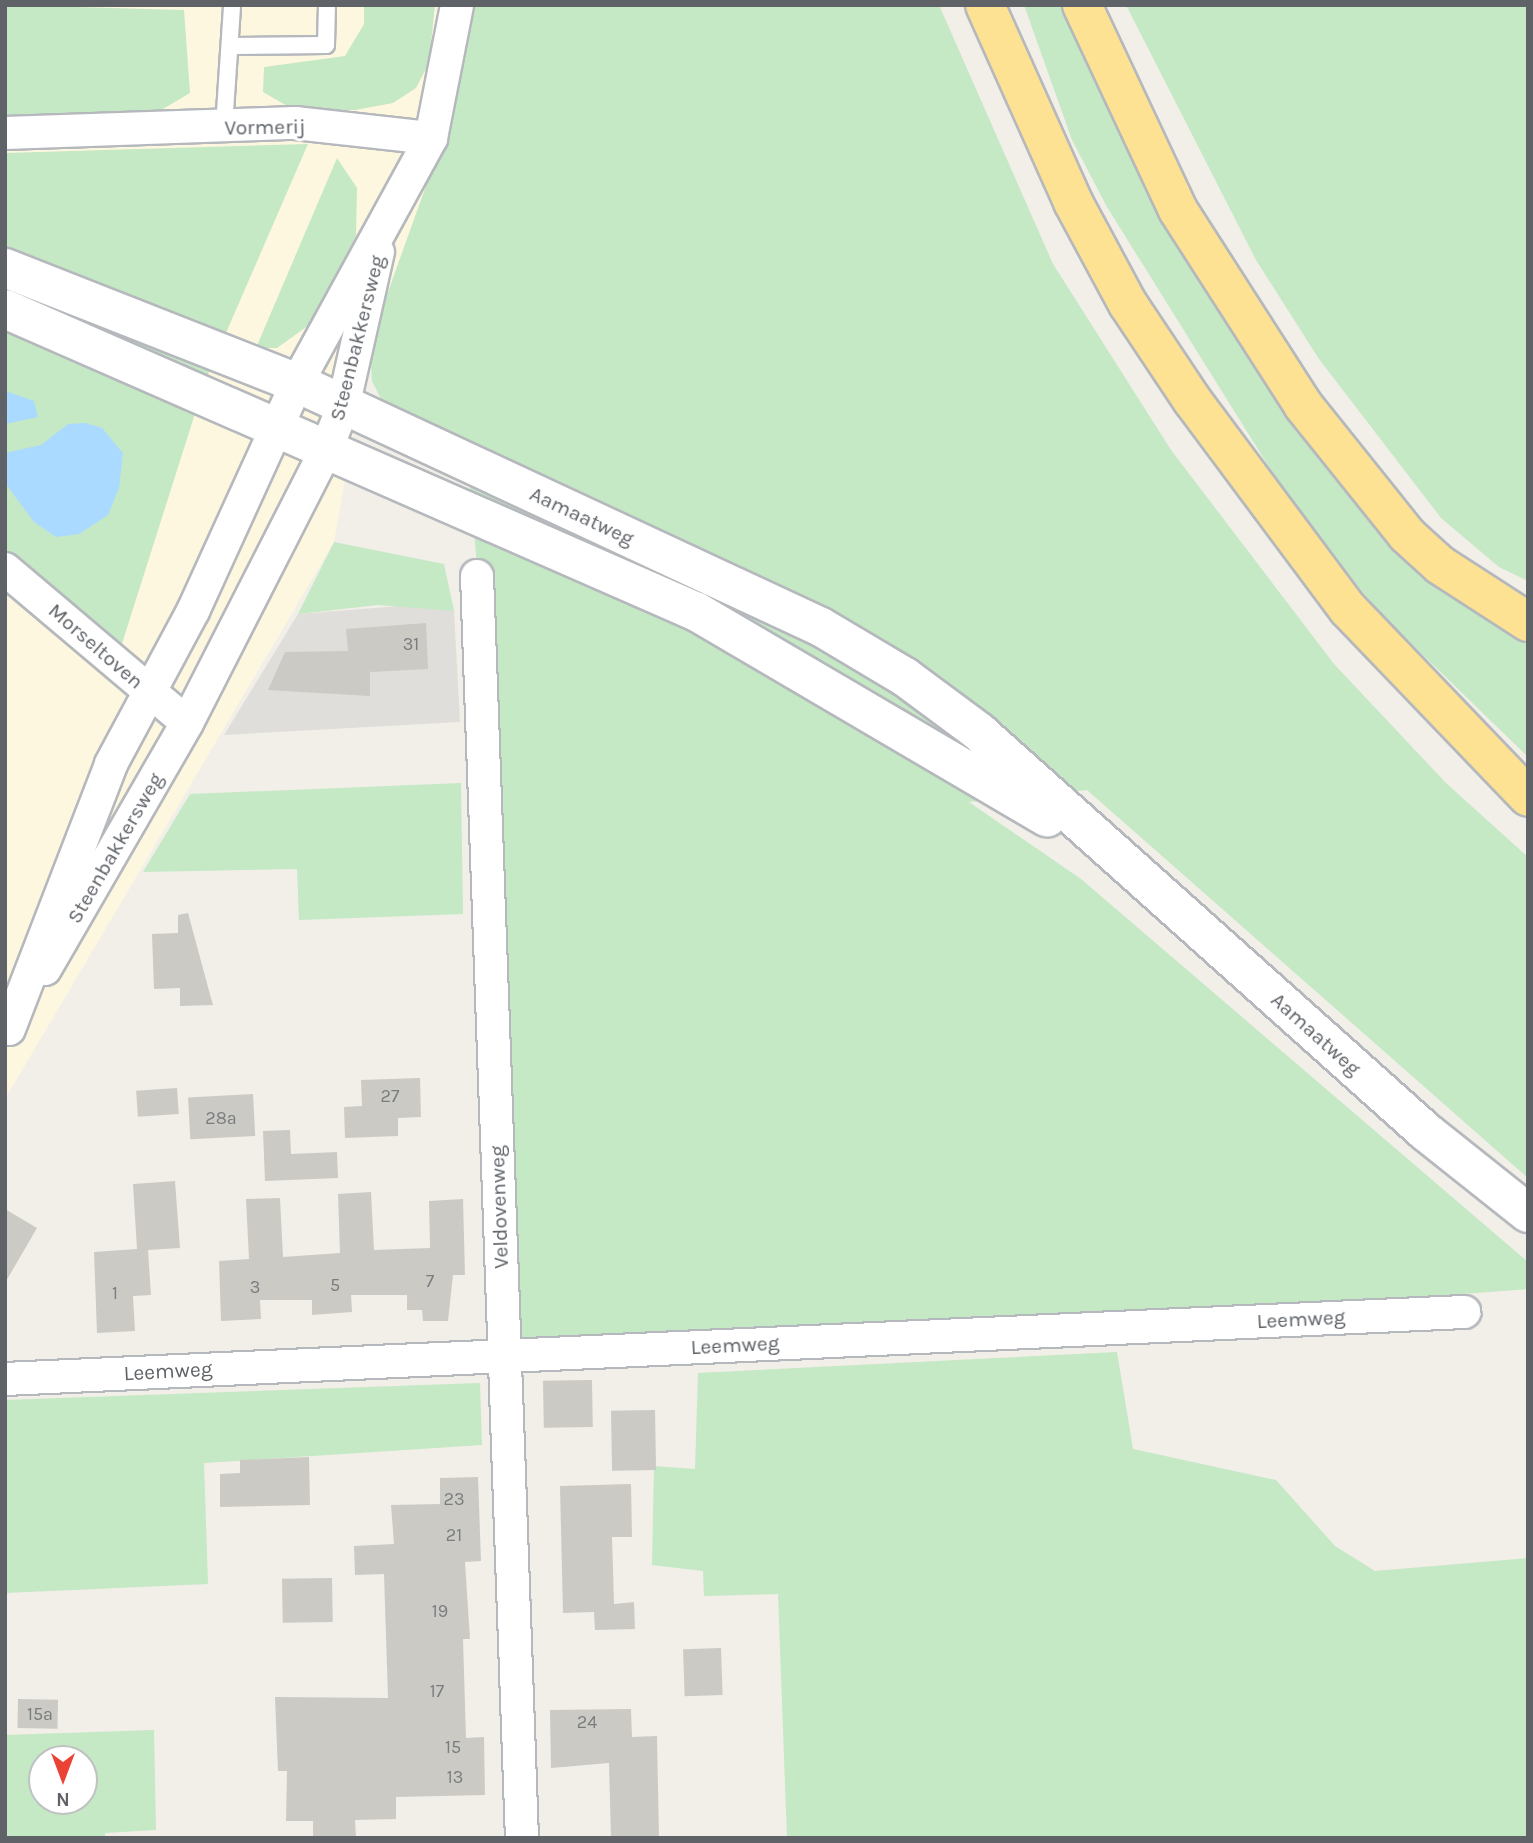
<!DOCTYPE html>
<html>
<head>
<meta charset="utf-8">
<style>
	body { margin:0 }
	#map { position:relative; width:1533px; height:1843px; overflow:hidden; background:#f1efe8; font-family:Karla,sans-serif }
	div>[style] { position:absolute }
	.commercial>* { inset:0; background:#fef7e0 }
	.industrial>* { inset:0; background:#e0deda }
	.green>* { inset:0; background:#c5e8c5 }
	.water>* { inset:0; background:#aadaff }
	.building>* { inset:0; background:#cccac5; transform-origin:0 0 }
	.roads { filter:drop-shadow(2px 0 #b5b8bc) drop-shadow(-2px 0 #b5b8bc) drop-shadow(0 2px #b5b8bc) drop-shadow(0 -2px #b5b8bc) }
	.service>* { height:16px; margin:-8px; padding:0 8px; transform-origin:8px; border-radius:8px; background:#fff }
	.minor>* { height:32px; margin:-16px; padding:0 16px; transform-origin:16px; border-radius:16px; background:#fff }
	.secondary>* { height:38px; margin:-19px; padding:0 19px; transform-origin:19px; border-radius:19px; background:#fff }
	.motorway>* { height:38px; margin:-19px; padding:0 19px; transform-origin:19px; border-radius:19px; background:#fde293 }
	span { translate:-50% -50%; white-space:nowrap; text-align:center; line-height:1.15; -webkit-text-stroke:6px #fff; paint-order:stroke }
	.number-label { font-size:18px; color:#7a7d7f }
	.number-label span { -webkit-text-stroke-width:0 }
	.street-label { font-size:21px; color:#5f6368 }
	.frame { position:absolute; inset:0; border:7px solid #5f6368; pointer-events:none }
	.north { position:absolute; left:28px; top:1745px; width:70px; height:70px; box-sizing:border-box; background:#fff; border:2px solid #bfc1c3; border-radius:50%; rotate:180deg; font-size:19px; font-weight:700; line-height:28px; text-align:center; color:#5f6368 }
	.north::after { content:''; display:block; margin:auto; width:24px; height:32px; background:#ea4335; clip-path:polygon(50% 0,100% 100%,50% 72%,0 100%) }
</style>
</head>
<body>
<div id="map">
	<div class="commercial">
		<div style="clip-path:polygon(5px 5px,471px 5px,454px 108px,370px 342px,334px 542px,5px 1099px)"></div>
	</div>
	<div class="industrial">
		<div style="clip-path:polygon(426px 604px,454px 611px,460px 722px,224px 735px,298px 614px)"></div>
	</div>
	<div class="green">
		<div style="clip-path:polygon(5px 5px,184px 10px,190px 93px,156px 113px,5px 118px)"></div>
		<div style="clip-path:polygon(364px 5px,435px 5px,429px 63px,416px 88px,393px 103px,355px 110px,294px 110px,263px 92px,264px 67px,345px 56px,364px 24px)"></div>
		<div style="clip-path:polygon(471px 5px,939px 5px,1053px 264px,1171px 450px,1334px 664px,1446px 783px,1528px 857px,1528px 1178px,1087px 790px,969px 802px,1081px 879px,1528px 1262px,1528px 1289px,1199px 1314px,520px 1346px,501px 827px,466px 445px,384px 405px,372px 381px,370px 342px,454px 108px)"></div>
		<div style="clip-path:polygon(1024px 5px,1071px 5px,1419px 563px,1528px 643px,1528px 757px,1390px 623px,1309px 531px,1107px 207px,1072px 140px)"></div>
		<div style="clip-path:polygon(1126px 5px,1528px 5px,1528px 581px,1499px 567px,1441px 518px,1319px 359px,1256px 260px)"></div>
		<div style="clip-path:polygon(308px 144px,206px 379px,119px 653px,5px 553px,5px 153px)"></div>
		<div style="clip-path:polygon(337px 158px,357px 188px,356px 236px,309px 325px,277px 348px,256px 348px)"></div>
		<div style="clip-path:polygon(334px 542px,444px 564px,454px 611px,378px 605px,298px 614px)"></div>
		<div style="clip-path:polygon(461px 783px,463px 914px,299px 920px,297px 869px,143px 872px,190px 794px)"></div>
		<div style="clip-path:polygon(1117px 1352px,1133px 1449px,1276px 1480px,1335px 1546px,1375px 1571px,1528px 1558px,1528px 1838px,787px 1838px,778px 1594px,704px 1596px,703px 1571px,652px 1565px,654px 1466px,695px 1469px,698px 1373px)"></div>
		<div style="clip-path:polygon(480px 1383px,482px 1445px,204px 1463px,208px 1584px,5px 1593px,5px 1400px)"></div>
		<div style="clip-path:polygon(evenodd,154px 1730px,156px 1830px,105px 1833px,105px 1838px,5px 1838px,5px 1735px,154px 1730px,42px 1759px,84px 1759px,84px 1801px,42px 1801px,42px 1759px)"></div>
	</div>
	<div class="water">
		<div style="clip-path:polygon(5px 391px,34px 401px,38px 417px,5px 424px)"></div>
		<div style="clip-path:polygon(86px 423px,102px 428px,123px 453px,119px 488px,108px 515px,79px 534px,56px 537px,34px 522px,5px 483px,5px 453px,41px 445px,68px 424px)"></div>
	</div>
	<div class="building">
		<div style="clip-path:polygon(426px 623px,428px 669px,370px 672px,370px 696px,268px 690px,285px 652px,348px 651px,346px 629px)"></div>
		<div style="clip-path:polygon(188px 913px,208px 987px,213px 1005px,180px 1006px,180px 988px,154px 989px,152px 934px,178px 933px,178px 915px)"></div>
		<div style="clip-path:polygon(420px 1078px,421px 1117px,398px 1118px,398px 1136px,345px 1138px,344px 1107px,362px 1106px,361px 1080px)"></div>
		<div style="left:177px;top:1088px;width:26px;height:41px;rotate:86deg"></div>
		<div style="left:253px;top:1094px;width:42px;height:65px;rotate:87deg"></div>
		<div style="clip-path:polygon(290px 1130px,291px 1154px,337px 1152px,338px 1178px,265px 1181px,263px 1131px)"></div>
		<div style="clip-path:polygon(175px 1181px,180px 1248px,148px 1250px,151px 1295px,133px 1296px,135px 1331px,97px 1333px,94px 1252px,137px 1249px,133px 1184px)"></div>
		<div style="clip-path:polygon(371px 1192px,374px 1250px,430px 1248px,429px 1201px,463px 1199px,465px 1275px,453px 1275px,448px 1321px,423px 1321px,422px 1310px,407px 1310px,407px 1295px,351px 1295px,352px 1312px,312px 1315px,312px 1300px,260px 1300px,261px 1319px,221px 1321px,219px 1261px,249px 1259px,246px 1199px,280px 1198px,283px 1257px,340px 1253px,338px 1194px)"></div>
		<div style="clip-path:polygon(5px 1209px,37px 1228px,5px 1283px)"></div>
		<div style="left:592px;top:1380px;width:47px;height:49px;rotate:89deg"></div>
		<div style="left:655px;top:1410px;width:60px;height:44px;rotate:89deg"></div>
		<div style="clip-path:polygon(309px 1457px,310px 1505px,220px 1507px,220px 1474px,240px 1473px,240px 1460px)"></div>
		<div style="clip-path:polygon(478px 1477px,481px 1561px,465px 1562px,470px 1639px,463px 1639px,466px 1738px,484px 1737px,485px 1795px,396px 1797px,396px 1819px,355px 1820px,356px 1838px,313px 1838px,313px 1821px,286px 1821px,287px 1771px,278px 1771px,275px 1697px,388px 1698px,384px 1574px,355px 1575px,354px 1546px,394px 1544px,391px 1505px,440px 1504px,440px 1478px)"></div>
		<div style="clip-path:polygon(631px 1484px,632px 1537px,612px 1537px,614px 1604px,634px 1602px,635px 1629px,595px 1630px,594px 1612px,563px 1613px,560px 1486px)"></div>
		<div style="left:332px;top:1578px;width:44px;height:50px;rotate:89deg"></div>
		<div style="left:721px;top:1648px;width:47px;height:38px;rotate:88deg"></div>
		<div style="left:18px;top:1699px;width:40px;height:29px;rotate:1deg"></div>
		<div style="clip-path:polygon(631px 1709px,632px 1737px,657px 1736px,659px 1838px,611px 1838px,609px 1763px,551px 1768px,550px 1710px)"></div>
	</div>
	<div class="roads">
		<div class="service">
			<div style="left:234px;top:46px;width:92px;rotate:-0.6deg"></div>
			<div style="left:326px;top:45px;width:40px;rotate:-88.6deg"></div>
			<div style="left:224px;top:127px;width:122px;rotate:-86.2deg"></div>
		</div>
		<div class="minor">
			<div style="left:5px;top:133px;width:290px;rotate:-2deg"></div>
			<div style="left:295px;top:123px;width:137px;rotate:6.3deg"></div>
			<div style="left:5px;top:569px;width:238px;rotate:40.2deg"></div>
			<div style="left:477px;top:576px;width:1263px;rotate:87.96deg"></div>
			<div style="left:45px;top:969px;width:284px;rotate:-60deg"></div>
			<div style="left:187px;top:723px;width:306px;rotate:-63deg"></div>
			<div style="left:326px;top:450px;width:46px;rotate:-68.4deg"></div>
			<div style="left:343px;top:407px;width:159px;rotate:-77.3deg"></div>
			<div style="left:9px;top:1029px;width:284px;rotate:-68.9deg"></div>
			<div style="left:111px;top:764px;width:174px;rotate:-61.8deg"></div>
			<div style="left:193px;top:611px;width:251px;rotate:-65.5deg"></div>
			<div style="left:297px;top:383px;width:279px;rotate:-61.3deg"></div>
			<div style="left:431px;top:138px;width:136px;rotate:-78.9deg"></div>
			<div style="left:5px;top:1379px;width:1461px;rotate:-2.63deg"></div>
		</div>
		<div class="secondary">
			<div style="left:5px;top:268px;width:314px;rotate:21.5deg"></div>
			<div style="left:297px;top:383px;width:578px;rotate:24.97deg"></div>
			<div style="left:821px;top:627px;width:98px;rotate:30.8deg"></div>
			<div style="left:905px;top:677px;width:92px;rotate:36.6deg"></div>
			<div style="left:979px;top:732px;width:600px;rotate:41.82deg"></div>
			<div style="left:1426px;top:1132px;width:130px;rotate:38.5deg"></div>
			<div style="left:5px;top:309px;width:755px;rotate:23.65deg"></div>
			<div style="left:697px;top:612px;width:406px;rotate:30.4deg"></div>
		</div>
		<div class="motorway">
			<div style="left:985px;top:5px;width:216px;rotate:65.9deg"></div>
			<div style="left:1073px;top:202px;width:116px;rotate:61.7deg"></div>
			<div style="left:1128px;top:304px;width:115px;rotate:56.3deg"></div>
			<div style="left:1192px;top:400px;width:261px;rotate:53.3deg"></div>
			<div style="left:1348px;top:609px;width:260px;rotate:46.2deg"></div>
			<div style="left:1082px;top:5px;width:226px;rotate:64.9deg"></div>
			<div style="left:1178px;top:210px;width:232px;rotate:57.3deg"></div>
			<div style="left:1303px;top:405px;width:166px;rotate:51.3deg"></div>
			<div style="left:1407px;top:535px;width:45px;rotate:42.3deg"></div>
			<div style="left:1440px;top:565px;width:105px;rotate:32.9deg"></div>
		</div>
	</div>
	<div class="number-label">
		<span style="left:411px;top:644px">31</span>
		<span style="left:390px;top:1096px">27</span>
		<span style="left:221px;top:1118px">28a</span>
		<span style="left:430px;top:1281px">7</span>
		<span style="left:335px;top:1285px">5</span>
		<span style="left:255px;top:1287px">3</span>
		<span style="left:115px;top:1293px">1</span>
		<span style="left:454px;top:1499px">23</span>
		<span style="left:454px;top:1535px">21</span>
		<span style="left:440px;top:1611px">19</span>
		<span style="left:437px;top:1691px">17</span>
		<span style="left:40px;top:1714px">15a</span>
		<span style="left:587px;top:1722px">24</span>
		<span style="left:453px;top:1747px">15</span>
		<span style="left:455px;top:1777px">13</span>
	</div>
	<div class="street-label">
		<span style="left:265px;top:127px;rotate:-1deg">Vormerij</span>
		<span style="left:357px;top:338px;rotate:-76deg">Steenbakkersweg</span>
		<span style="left:582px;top:516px;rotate:25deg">Aamaatweg</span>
		<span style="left:96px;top:646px;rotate:41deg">Morseltoven</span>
		<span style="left:115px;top:848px;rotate:-60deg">Steenbakkersweg</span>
		<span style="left:1316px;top:1034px;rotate:42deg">Aamaatweg</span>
		<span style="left:499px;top:1207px;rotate:-92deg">Veldovenweg</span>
		<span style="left:1301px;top:1319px;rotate:-3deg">Leemweg</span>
		<span style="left:735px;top:1345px;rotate:-3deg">Leemweg</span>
		<span style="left:168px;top:1371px;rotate:-3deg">Leemweg</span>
	</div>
	<div class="frame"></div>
	<div class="north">N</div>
</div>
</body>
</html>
